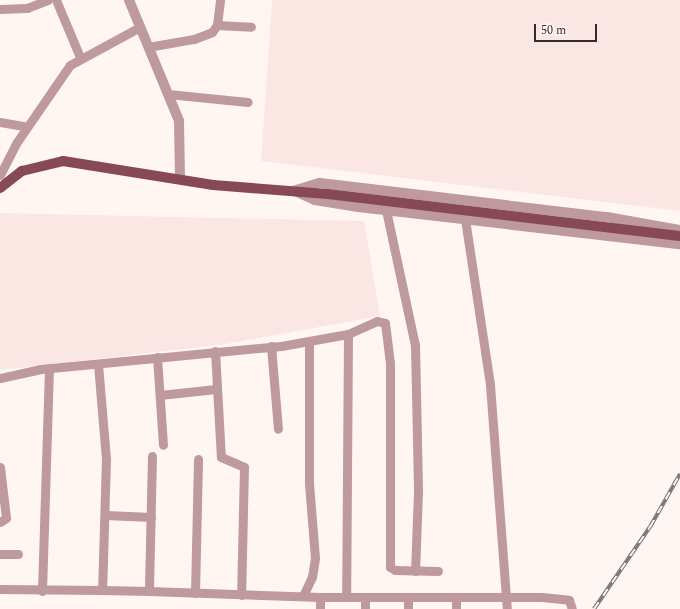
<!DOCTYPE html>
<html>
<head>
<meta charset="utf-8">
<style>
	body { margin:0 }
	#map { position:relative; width:680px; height:609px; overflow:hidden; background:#fff6f4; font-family:Spectral,serif }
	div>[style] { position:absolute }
	.built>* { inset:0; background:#fae7e3 }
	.minor>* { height:9px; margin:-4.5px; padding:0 4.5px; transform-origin:4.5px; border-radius:4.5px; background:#be999d }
	.tertiary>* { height:10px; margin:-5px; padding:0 5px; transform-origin:5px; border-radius:5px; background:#be999d }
	.primary>* { height:10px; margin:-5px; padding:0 5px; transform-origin:5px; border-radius:5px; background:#874953 }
	.rail>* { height:4px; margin-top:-2px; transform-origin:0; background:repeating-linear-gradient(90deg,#fff6f4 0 8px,#776f6d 0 16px); box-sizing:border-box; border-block:1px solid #776f6d }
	span { translate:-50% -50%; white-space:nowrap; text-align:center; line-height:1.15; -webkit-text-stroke:3px #fff6f4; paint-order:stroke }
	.scale { position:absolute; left:534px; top:24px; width:63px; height:18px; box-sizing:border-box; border:2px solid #332b29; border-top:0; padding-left:5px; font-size:12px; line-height:14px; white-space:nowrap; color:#332b29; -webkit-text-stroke:3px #fff6f4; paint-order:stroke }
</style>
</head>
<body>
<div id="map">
	<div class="built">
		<div style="clip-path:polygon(272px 0,680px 0,680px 211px,261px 161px)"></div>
		<div style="clip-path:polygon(0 213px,364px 221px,380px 316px,226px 344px,0 370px)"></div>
	</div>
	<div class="minor">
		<div style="left:56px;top:0;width:62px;rotate:67.2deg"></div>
		<div style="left:0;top:9px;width:27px;rotate:-2deg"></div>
		<div style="left:27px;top:8px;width:22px;rotate:-21deg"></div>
		<div style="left:217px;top:25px;width:34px;rotate:3deg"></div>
		<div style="left:148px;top:47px;width:47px;rotate:-9.9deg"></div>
		<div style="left:194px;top:39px;width:19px;rotate:-21deg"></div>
		<div style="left:212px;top:32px;width:9px;rotate:-54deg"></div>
		<div style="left:217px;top:25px;width:25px;rotate:-83deg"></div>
		<div style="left:168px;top:94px;width:80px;rotate:5.7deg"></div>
		<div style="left:0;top:122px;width:27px;rotate:10deg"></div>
		<div style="left:0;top:175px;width:37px;rotate:-63deg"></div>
		<div style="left:17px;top:142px;width:93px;rotate:-55.5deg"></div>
		<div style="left:70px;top:65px;width:80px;rotate:-28.5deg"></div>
		<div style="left:386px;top:210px;width:138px;rotate:77.9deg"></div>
		<div style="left:415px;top:345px;width:146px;rotate:88.8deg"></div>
		<div style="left:418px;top:491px;width:80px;rotate:92.1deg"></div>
		<div style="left:465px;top:219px;width:168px;rotate:81.4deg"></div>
		<div style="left:490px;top:385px;width:225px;rotate:85.7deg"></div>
		<div style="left:348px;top:334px;width:32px;rotate:-24deg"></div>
		<div style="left:377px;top:321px;width:8px;rotate:14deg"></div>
		<div style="left:385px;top:323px;width:40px;rotate:82.9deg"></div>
		<div style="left:390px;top:363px;width:204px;rotate:90deg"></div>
		<div style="left:390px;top:567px;width:6px;rotate:31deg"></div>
		<div style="left:395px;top:570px;width:43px;rotate:1.3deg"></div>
		<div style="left:271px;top:346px;width:83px;rotate:85.2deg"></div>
		<div style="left:215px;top:351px;width:106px;rotate:86.8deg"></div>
		<div style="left:221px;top:457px;width:25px;rotate:23deg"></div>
		<div style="left:244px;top:467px;width:128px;rotate:91.3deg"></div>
		<div style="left:157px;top:357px;width:88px;rotate:86.1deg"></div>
		<div style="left:98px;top:364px;width:95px;rotate:85.2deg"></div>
		<div style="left:106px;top:459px;width:131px;rotate:91.7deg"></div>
		<div style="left:102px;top:590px;width:47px;rotate:1.2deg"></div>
		<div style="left:0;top:378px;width:42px;rotate:-12.4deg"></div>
		<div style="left:41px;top:369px;width:241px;rotate:-5.5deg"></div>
		<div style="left:281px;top:346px;width:68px;rotate:-10.2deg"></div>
		<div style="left:348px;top:334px;width:263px;rotate:90.4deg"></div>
		<div style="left:346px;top:597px;width:62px"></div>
		<div style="left:408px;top:597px;width:12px;rotate:90deg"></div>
		<div style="left:160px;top:395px;width:56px;rotate:-6.1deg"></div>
		<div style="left:152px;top:456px;width:135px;rotate:91.3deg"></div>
		<div style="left:149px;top:591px;width:171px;rotate:2deg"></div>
		<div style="left:320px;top:597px;width:12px;rotate:90deg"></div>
		<div style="left:0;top:467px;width:51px;rotate:83.3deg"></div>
		<div style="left:6px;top:518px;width:7px;rotate:146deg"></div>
		<div style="left:105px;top:515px;width:46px;rotate:2.5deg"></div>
		<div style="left:0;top:554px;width:18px"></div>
		<div style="left:0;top:589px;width:102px;rotate:0.6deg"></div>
		<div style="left:42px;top:591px;width:223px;rotate:-88.2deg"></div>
		<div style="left:195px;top:593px;width:134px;rotate:-88.7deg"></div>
		<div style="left:303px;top:596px;width:21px;rotate:-65deg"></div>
		<div style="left:312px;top:577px;width:19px;rotate:-81deg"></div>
		<div style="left:315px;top:558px;width:75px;rotate:-94.6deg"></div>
		<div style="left:309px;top:483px;width:141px;rotate:-90deg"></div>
		<div style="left:320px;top:597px;width:26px"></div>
		<div style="left:365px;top:597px;width:12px;rotate:90deg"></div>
		<div style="left:408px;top:597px;width:134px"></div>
		<div style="left:542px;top:597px;width:27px;rotate:6deg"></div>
		<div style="left:569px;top:600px;width:9px;rotate:72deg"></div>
		<div style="left:456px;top:597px;width:12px;rotate:90deg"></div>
	</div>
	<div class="tertiary">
		<div style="left:129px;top:0;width:131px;rotate:67.5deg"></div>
		<div style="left:179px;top:121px;width:57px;rotate:89deg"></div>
		<div style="left:293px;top:191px;width:28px;rotate:-17deg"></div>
		<div style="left:320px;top:183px;width:289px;rotate:6.8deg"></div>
		<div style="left:607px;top:217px;width:74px;rotate:10.1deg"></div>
		<div style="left:297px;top:192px;width:20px;rotate:24deg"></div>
		<div style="left:315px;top:200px;width:44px;rotate:9.2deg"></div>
		<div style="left:358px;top:207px;width:324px;rotate:6.6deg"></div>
	</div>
	<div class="primary">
		<div style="left:0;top:188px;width:28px;rotate:-38deg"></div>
		<div style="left:22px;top:171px;width:42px;rotate:-13.7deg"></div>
		<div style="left:63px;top:161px;width:152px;rotate:9.1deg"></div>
		<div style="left:213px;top:185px;width:115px;rotate:4.5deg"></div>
		<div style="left:328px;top:194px;width:354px;rotate:6.8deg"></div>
	</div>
	<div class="rail">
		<div style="left:594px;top:609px;width:99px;rotate:-55.7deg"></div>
		<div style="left:650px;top:527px;width:61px;rotate:-60.5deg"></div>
	</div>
	<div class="scale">50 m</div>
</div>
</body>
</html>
